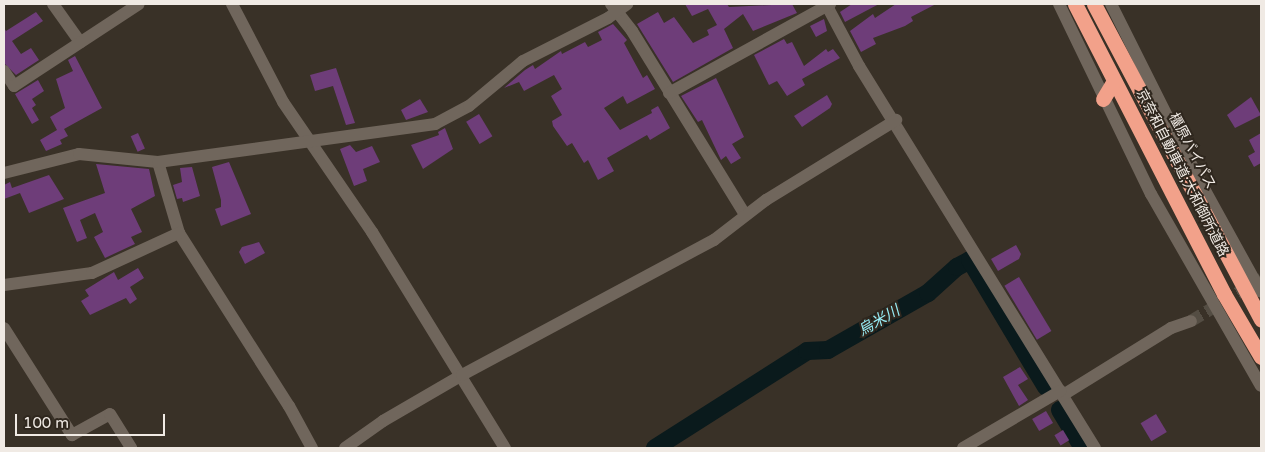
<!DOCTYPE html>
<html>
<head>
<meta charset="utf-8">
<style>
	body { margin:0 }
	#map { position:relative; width:1265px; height:452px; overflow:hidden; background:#393127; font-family:"Varela Round","Noto Sans JP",sans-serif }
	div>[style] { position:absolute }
	.river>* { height:18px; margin:-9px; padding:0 9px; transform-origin:9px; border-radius:9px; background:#0a1a1c }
	.building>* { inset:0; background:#6e3d79; transform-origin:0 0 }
	.minor-tunnel>* { height:12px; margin-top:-6px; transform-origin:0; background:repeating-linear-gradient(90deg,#544d43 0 12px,transparent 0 18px) }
	.minor>* { height:12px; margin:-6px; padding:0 6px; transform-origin:6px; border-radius:6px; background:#70665c }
	.highway>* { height:15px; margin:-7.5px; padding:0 7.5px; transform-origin:7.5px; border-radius:7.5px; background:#f2a18a }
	span { translate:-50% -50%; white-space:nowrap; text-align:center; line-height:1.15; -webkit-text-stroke:4px #2f271e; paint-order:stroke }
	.street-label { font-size:14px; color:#f0eae4 }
	.water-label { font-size:15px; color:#98eef7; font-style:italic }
	.frame { position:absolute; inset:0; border:5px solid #f0eae4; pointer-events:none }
	.scale { position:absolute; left:15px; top:414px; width:150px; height:22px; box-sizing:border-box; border:2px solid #f0eae4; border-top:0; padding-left:6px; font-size:15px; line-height:18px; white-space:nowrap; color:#f0eae4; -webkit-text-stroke:4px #2f271e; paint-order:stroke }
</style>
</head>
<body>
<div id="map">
	<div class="river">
		<div style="left:1060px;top:410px;width:44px;rotate:58.8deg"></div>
		<div style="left:655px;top:448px;width:180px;rotate:-32.5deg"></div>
		<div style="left:807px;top:351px;width:21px;rotate:-3deg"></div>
		<div style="left:828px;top:350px;width:115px;rotate:-29.7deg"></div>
		<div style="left:928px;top:293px;width:39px;rotate:-42deg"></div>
		<div style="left:957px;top:267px;width:15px;rotate:-28deg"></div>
		<div style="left:970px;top:260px;width:148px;rotate:59.1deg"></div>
	</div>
	<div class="building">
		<div style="clip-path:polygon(685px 4px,727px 4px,729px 7px,792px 4px,797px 13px,753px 31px,743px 14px,724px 29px,733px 48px,673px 82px,637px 24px,658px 12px,664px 23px,674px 17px,693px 43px,709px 35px,707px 30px,717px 25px,708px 9px,692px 16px)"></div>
		<div style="clip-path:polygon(852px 4px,879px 4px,845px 22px,840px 12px)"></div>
		<div style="clip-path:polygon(896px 4px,936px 4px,911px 17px,913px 21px,905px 26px,873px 38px,876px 44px,861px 52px,850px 31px,873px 14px,875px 18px)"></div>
		<div style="clip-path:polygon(36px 12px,43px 21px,12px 41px,21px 54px,31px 48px,39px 60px,16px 75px,4px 63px,4px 28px,6px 31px)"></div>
		<div style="clip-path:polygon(824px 19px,827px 31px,816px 37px,810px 26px)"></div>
		<div style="clip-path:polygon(613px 24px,627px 40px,624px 43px,643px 78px,647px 75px,655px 89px,627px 104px,623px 96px,604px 108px,620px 130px,652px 113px,651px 110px,658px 106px,670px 128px,650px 140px,647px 135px,607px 158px,614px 171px,598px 180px,588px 160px,584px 163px,572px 143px,567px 146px,553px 126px,552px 121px,562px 115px,551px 96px,562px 89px,554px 75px,524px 91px,519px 82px,504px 88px,525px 70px,533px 65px,535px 69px,561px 51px,562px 54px,585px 42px,588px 47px,602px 40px,598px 32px)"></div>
		<div style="clip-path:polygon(784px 39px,787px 44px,792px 42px,804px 66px,826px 49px,828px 52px,833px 49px,840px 58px,802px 79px,805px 85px,787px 96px,777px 81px,769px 85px,754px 55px)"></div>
		<div style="clip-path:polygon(75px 56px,102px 108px,64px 129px,68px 136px,60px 140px,62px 144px,46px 151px,40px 140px,57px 130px,50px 117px,65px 108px,56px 79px,73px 71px,68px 60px)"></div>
		<div style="clip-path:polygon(336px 68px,355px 123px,346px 125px,333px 86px,315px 91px,310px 75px)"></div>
		<div style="clip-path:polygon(716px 78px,744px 137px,732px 144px,741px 158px,731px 164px,726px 156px,721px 160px,702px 120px,698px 122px,681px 96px)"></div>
		<div style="clip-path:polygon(38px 80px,44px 91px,32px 99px,36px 105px,32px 108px,39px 120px,32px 124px,15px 94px)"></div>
		<div style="clip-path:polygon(827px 95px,832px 104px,830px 108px,802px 127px,794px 116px)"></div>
		<div style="clip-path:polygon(1251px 97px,1261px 115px,1235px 128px,1227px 115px)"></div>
		<div style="clip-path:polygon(420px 99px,428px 112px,406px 120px,401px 110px)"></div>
		<div style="left:479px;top:114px;width:26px;height:15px;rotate:59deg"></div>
		<div style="clip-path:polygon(445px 128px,453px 149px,423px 169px,411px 145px,439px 135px,438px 132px)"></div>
		<div style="left:138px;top:133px;width:17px;height:8px;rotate:66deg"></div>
		<div style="clip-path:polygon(1261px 133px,1261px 163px,1254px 167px,1248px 156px,1255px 152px,1249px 140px)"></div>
		<div style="clip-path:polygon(350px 145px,356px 152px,372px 146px,380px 162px,363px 169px,367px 181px,354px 186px,340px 149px)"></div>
		<div style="clip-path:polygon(229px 162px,251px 214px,221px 226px,215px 209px,221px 207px,221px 200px,212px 167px)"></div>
		<div style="clip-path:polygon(96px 164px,149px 169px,155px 196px,131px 209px,142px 232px,131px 237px,135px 244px,105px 258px,94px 237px,103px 232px,95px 213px,80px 220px,87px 238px,77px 242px,63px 208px,105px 193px)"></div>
		<div style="clip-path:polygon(192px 167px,200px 196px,183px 202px,182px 198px,177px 199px,173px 185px,182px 182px,180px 168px)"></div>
		<div style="clip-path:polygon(49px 175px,64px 199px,29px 213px,20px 193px,4px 199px,4px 185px,10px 182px,12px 188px)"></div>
		<div style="clip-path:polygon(259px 242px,265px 253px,245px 264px,239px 252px,242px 247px)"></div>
		<div style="clip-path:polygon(1016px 245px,1021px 254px,1019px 259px,998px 271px,991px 259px)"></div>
		<div style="clip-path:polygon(138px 268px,144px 278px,130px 287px,137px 299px,130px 304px,126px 298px,90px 315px,81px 301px,89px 296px,85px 290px,114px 272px,118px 280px)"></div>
		<div style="left:1019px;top:277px;width:63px;height:17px;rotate:59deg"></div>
		<div style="clip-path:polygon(1020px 367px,1028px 379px,1018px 385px,1028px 400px,1019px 406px,1003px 377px)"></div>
		<div style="left:1046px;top:411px;width:14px;height:16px;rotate:60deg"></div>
		<div style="left:1156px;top:414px;width:21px;height:18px;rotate:59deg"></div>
		<div style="left:1063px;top:430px;width:12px;height:10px;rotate:59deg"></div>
	</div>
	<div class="minor-tunnel">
		<div style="left:1191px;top:321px;width:82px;rotate:-31deg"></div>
	</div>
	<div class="minor">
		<div style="left:53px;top:4px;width:47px;rotate:54.6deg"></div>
		<div style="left:232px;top:4px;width:110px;rotate:62.5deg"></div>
		<div style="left:283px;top:102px;width:158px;rotate:55.6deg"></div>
		<div style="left:372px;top:232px;width:254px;rotate:58.4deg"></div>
		<div style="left:611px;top:4px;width:34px;rotate:52deg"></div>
		<div style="left:632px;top:31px;width:216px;rotate:58.4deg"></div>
		<div style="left:1059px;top:4px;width:211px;rotate:64.2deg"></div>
		<div style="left:1151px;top:194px;width:221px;rotate:60.2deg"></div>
		<div style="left:1111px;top:4px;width:192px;rotate:63.4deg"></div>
		<div style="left:1197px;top:176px;width:132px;rotate:61.1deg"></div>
		<div style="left:827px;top:6px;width:68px;rotate:61.9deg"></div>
		<div style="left:859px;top:66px;width:449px;rotate:58.3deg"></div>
		<div style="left:4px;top:71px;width:18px;rotate:56deg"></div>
		<div style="left:14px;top:86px;width:149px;rotate:-33.3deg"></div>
		<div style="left:669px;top:93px;width:184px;rotate:-28.9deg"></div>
		<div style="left:158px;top:162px;width:74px;rotate:73.5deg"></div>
		<div style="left:179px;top:233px;width:205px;rotate:57.6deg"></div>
		<div style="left:289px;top:406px;width:48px;rotate:61.3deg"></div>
		<div style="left:4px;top:173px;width:77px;rotate:-14.2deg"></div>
		<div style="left:79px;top:154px;width:79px;rotate:5.8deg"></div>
		<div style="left:158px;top:162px;width:280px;rotate:-7.8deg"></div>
		<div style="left:435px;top:124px;width:38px;rotate:-28deg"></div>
		<div style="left:469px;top:106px;width:70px;rotate:-39.8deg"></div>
		<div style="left:523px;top:61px;width:95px;rotate:-26.8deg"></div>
		<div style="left:608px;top:18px;width:24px;rotate:-36deg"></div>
		<div style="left:4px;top:285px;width:89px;rotate:-7.8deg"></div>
		<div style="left:92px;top:273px;width:96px;rotate:-24.7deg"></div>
		<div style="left:4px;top:328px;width:127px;rotate:57.6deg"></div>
		<div style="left:72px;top:435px;width:43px;rotate:-28.9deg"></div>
		<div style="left:110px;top:414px;width:40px;rotate:58deg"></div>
		<div style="left:1063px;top:395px;width:127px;rotate:-31.8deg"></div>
		<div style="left:1171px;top:328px;width:21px;rotate:-19deg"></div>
		<div style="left:345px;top:448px;width:47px;rotate:-35.4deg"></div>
		<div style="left:383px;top:421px;width:91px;rotate:-30.2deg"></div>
		<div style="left:462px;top:375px;width:286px;rotate:-28.2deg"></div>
		<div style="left:714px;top:240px;width:66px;rotate:-37.6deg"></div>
		<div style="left:766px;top:200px;width:153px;rotate:-31.6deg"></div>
		<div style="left:963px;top:448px;width:113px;rotate:-30.4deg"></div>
	</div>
	<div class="highway">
		<div style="left:1075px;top:4px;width:326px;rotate:62.8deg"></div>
		<div style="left:1224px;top:294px;width:73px;rotate:59.6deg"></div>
		<div style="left:1094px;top:4px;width:357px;rotate:62.1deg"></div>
		<div style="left:1103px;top:99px;width:21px;rotate:-59deg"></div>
	</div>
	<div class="street-label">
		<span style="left:1192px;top:151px;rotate:62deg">橿原バイパス</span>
		<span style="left:1182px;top:173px;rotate:63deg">京奈和自動車道;大和御所道路</span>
	</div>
	<div class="water-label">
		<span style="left:879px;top:321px;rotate:-30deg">烏米川</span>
	</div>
	<div class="frame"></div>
	<div class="scale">100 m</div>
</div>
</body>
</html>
